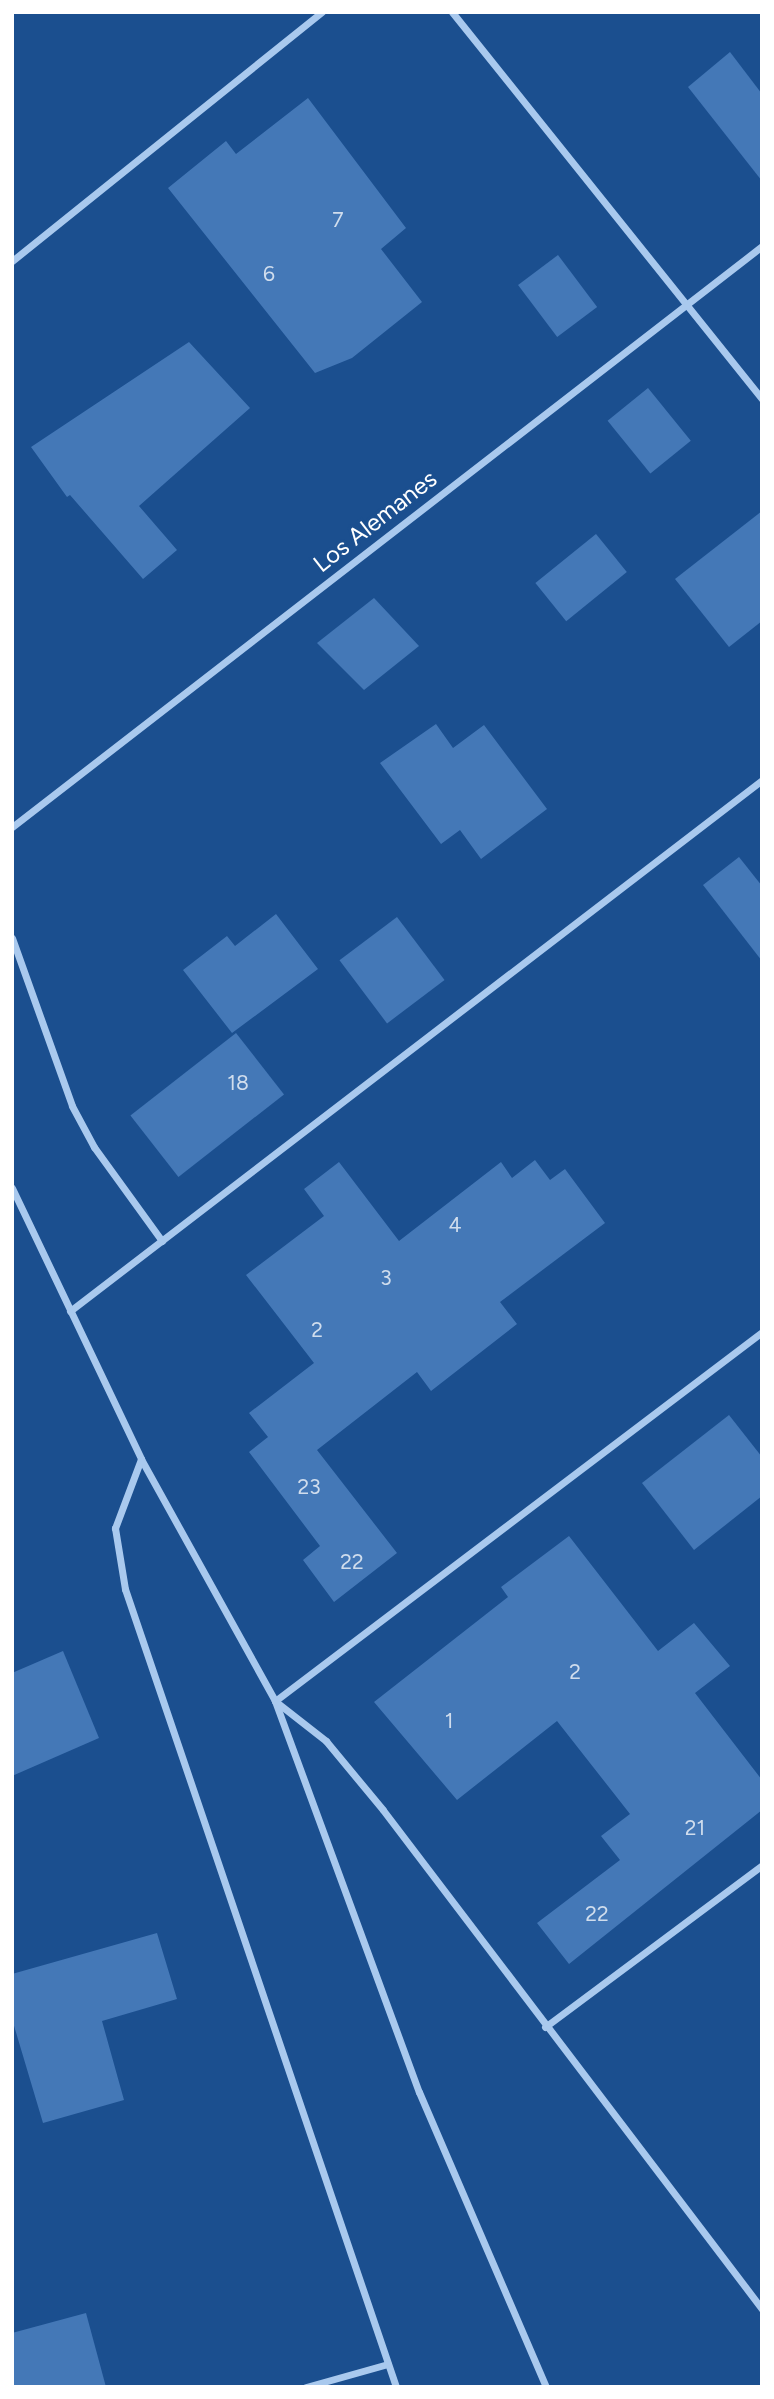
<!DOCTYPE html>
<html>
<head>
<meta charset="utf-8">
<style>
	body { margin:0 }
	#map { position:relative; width:774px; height:2399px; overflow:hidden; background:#1b4f8f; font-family:Figtree,sans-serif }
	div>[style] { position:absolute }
	.building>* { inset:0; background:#4478b7; transform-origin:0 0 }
	.minor>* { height:7px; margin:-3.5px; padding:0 3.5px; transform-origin:3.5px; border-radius:3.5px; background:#a9c9ee }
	span { translate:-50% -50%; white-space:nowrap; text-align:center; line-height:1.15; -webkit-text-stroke:6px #1b4f8f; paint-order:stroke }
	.number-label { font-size:21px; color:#d0dded }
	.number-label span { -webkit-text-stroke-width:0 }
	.street-label { font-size:24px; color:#fff }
	.frame { position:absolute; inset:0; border:14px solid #fff; pointer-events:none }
</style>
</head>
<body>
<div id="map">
	<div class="building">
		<div style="clip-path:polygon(730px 52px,762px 94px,762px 181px,688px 87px)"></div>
		<div style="clip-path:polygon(308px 98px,406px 228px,381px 249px,422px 302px,352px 358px,315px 373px,168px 188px,226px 141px,236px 154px)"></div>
		<div style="left:558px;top:255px;width:65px;height:50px;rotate:53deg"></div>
		<div style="clip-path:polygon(189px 342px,250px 408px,139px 506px,177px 550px,143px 579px,70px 495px,67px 497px,31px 447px)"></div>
		<div style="left:648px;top:388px;width:68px;height:52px;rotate:51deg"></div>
		<div style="clip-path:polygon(762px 511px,762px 621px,729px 647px,675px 579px)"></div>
		<div style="left:596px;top:534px;width:49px;height:78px;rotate:51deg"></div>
		<div style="clip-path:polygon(374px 598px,419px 646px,364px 690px,317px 643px)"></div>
		<div style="clip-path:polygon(436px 724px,453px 748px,484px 725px,547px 809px,481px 859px,460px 830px,441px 844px,380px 763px)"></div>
		<div style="clip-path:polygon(739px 857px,762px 886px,762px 961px,703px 885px)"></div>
		<div style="clip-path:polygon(276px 914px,318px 969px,232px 1033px,183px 970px,227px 936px,235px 946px)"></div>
		<div style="left:397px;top:917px;width:79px;height:72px;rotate:53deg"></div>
		<div style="left:236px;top:1033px;width:78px;height:134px;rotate:52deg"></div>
		<div style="clip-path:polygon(535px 1160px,550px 1180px,565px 1169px,605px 1223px,500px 1302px,517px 1324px,431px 1391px,417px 1372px,317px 1450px,397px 1553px,334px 1602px,303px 1560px,320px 1546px,249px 1452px,268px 1437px,249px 1413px,314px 1363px,246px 1275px,324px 1216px,304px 1189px,339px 1162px,399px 1241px,501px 1162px,512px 1178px)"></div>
		<div style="clip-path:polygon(729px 1415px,762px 1457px,762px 1496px,694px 1550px,642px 1483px)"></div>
		<div style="clip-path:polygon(569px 1536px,658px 1651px,694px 1623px,730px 1666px,695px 1693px,762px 1780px,762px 1810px,569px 1964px,537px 1923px,620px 1860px,601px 1836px,630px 1814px,557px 1721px,457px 1800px,374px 1702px,508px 1597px,501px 1587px)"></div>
		<div style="clip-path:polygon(63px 1651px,99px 1738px,12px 1776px,12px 1673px)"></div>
		<div style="clip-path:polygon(157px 1933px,177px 1999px,102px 2021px,124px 2100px,43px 2123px,12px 2019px,12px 1974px)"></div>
		<div style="clip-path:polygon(86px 2313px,106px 2387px,12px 2387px,12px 2333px)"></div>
	</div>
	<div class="minor">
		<div style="left:452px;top:12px;width:496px;rotate:51.3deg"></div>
		<div style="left:12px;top:261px;width:398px;rotate:-38.8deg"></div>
		<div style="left:12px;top:827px;width:949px;rotate:-37.76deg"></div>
		<div style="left:12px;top:938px;width:178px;rotate:70.3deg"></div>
		<div style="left:72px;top:1106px;width:47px;rotate:61.8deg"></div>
		<div style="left:94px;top:1147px;width:116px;rotate:54.1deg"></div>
		<div style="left:12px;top:1188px;width:300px;rotate:64.5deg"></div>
		<div style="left:141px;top:1459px;width:277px;rotate:61deg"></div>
		<div style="left:275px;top:1701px;width:417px;rotate:69.8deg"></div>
		<div style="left:419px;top:2092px;width:321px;rotate:66.7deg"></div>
		<div style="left:70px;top:1311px;width:872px;rotate:-37.5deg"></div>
		<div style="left:762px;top:1332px;width:611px;rotate:142.85deg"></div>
		<div style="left:275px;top:1701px;width:65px;rotate:38.1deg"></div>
		<div style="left:326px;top:1741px;width:89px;rotate:50.4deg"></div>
		<div style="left:383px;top:1810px;width:627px;rotate:52.78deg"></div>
		<div style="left:141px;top:1459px;width:74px;rotate:110.6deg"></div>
		<div style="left:115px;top:1528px;width:62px;rotate:80.7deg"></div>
		<div style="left:125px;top:1589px;width:843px;rotate:71.24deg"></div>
		<div style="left:545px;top:2027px;width:271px;rotate:-36.7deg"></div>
		<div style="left:306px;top:2387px;width:85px;rotate:-15.7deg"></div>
	</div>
	<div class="number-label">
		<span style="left:338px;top:220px">7</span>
		<span style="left:269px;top:274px">6</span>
		<span style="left:238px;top:1083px">18</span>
		<span style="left:455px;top:1225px">4</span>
		<span style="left:386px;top:1278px">3</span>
		<span style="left:317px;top:1330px">2</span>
		<span style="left:309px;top:1487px">23</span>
		<span style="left:352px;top:1562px">22</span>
		<span style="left:575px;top:1672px">2</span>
		<span style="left:449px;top:1721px">1</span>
		<span style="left:695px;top:1828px">21</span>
		<span style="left:597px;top:1914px">22</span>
	</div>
	<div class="street-label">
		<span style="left:375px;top:521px;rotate:-38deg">Los Alemanes</span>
	</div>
	<div class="frame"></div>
</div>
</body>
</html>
